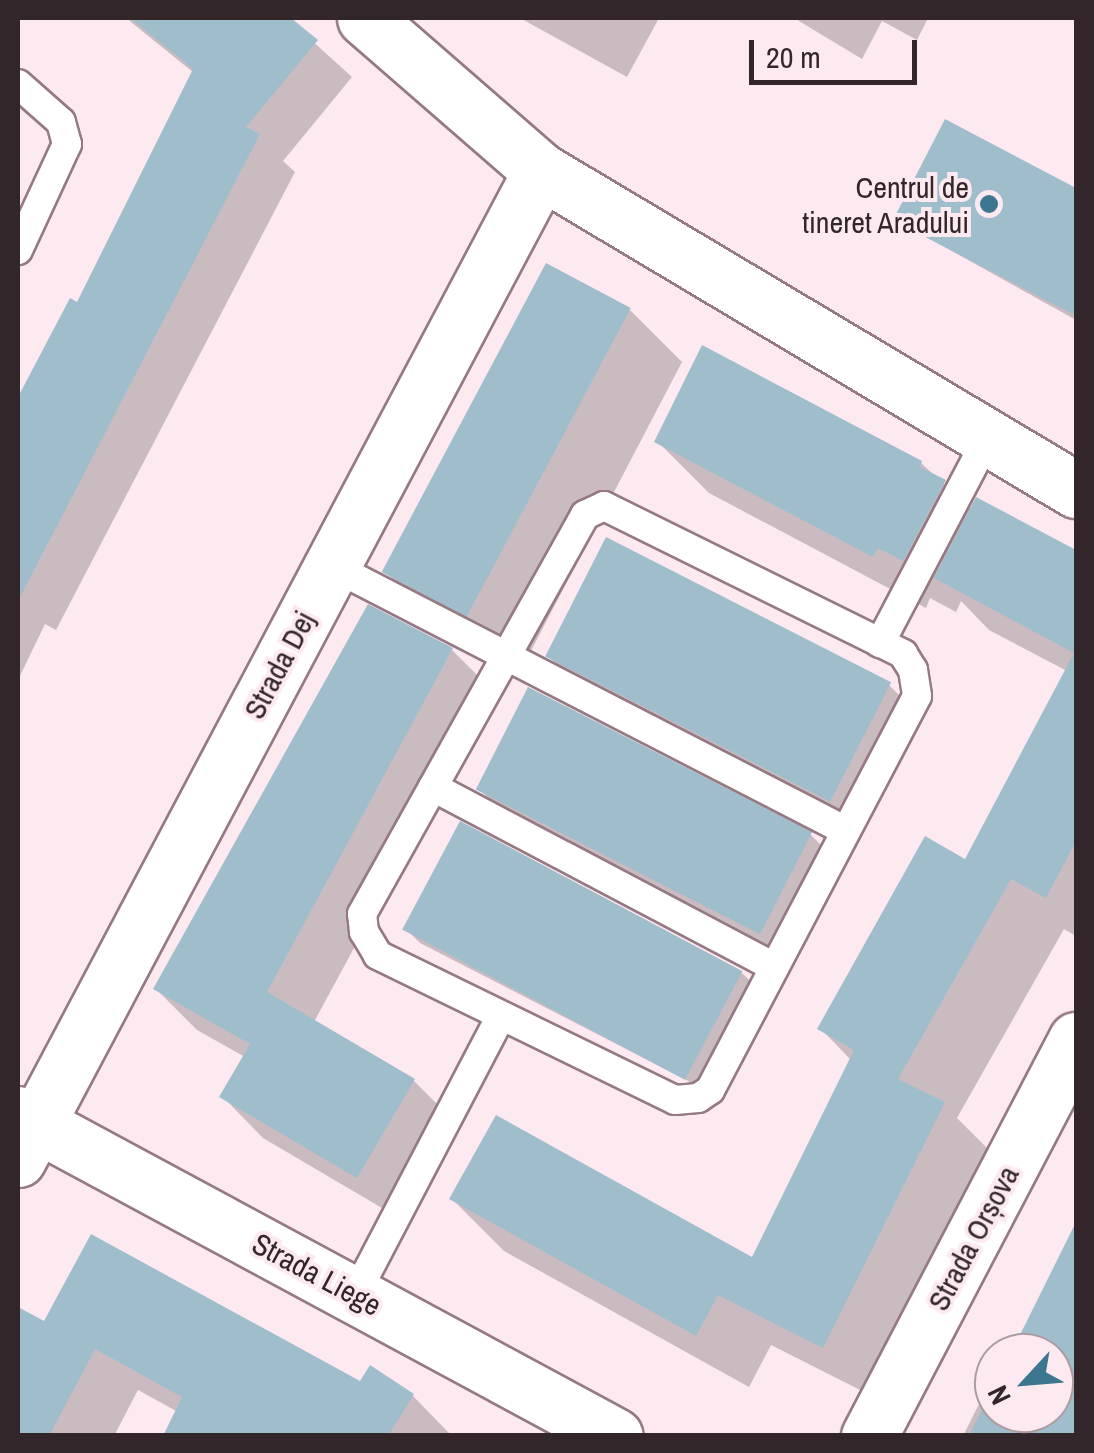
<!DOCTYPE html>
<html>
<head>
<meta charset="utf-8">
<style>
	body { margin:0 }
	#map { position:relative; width:1094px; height:1453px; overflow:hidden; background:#fdeaf0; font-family:"Archivo Narrow",sans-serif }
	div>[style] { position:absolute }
	.shadow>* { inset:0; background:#0003 }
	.building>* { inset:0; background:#9fbdca; transform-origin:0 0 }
	.roads { filter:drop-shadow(2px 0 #957983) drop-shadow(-2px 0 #957983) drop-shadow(0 2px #957983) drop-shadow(0 -2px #957983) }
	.service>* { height:28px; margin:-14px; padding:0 14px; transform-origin:14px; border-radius:14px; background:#fff }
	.minor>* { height:55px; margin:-27.5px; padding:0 27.5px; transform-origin:27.5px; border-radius:27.5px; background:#fff }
	.tertiary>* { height:55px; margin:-27.5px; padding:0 27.5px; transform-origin:27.5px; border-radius:27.5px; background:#fff }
	.dots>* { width:28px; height:28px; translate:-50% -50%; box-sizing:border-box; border:5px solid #fdeaf0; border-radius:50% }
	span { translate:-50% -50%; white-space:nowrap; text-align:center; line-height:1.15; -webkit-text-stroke:8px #fdeaf0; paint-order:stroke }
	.poi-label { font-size:30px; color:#32262a }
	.right { translate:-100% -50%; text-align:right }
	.street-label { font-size:30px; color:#32262a }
	.frame { position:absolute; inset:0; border:20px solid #32262a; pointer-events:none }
	.north { position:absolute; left:974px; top:1333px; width:100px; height:100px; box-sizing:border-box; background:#fdeaf0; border:2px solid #ac9ca1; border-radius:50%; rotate:244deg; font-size:28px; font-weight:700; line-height:40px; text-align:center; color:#32262a }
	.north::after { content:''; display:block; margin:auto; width:35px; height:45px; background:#3c778f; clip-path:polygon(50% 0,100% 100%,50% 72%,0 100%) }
	.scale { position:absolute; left:749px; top:40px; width:168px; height:45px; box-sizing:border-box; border:5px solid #32262a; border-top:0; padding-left:12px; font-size:30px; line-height:35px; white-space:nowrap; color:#32262a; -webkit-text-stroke:8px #fdeaf0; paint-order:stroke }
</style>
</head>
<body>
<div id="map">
	<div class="shadow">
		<div style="clip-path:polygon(126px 18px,287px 18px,352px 77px,283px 161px,295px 172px,56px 630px,45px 624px,18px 680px,18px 402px,71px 302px,78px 306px,194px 73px)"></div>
		<div style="clip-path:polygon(520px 18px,659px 18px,627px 77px)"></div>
		<div style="clip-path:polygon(794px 18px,928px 18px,917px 40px,882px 21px,862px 59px)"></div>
		<div style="clip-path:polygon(946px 123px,1076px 191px,1076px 320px,896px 220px)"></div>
		<div style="clip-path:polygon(630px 310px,682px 362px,522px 668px,439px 625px,387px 573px)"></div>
		<div style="clip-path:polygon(657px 441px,921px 463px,972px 510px,978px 500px,1076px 553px,1076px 936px,1064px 929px,957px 1118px,995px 1156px,876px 1398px,771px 1345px,749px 1387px,504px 1251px,452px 1199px,754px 1261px,852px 1061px,820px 1028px,966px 862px,1067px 671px,989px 630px,961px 601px,956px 612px,930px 598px,926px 608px,709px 493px)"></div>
		<div style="clip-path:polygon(369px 608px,452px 650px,493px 691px,314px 1022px,414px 1081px,455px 1122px,399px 1218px,263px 1138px,222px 1096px,245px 1057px,197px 1030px,156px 989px)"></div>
		<div style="clip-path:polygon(548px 656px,889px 685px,902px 698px,841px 813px,561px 669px)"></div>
		<div style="clip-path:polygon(479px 789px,811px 835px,824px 848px,772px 950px,492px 802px)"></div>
		<div style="clip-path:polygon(407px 930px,741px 972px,754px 985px,702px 1088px,420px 943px)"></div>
		<div style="clip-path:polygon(1076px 1227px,1076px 1436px,963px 1436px,986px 1390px,994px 1392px,994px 1413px,1054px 1413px,1054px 1353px,1013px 1353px)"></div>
		<div style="clip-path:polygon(18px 1310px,45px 1325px,413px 1396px,452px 1436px,166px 1436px,178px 1412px,138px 1390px,114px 1436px,18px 1436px)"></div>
	</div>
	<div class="building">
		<div style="clip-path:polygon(130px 18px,291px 18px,318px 40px,246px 127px,260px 134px,18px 601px,18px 397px,70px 298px,77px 302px,193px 69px)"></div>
		<div style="clip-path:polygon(945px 119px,1076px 188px,1076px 316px,893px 220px)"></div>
		<div style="left:546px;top:263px;width:96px;height:350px;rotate:28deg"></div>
		<div style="clip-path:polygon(702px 345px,922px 461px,920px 467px,946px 480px,903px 561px,878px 548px,873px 557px,654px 442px)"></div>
		<div style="clip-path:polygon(976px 497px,1076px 550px,1076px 841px,1046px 898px,1011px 879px,898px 1079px,945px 1102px,823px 1348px,718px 1295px,696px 1336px,449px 1199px,496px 1115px,752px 1257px,854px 1050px,817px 1029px,925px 836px,965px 859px,1074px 653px,934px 578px)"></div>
		<div style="left:606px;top:537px;width:320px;height:134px;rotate:27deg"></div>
		<div style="clip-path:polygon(368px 604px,453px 648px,267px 992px,415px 1079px,357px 1178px,219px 1097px,250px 1044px,153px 989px)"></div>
		<div style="left:528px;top:687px;width:319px;height:115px;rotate:27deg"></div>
		<div style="left:460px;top:821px;width:320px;height:123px;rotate:28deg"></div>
		<div style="clip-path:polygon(1076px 1222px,1076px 1436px,969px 1436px,994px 1386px,994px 1413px,1054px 1413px,1054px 1353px,1011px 1353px)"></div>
		<div style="clip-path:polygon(91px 1234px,360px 1381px,370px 1365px,414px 1394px,388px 1436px,163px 1436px,182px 1397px,95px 1349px,49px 1436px,18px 1436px,18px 1307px,44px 1321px)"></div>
	</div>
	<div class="roads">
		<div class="service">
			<div style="left:18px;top:84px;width:57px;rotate:41.5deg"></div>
			<div style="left:61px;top:122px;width:23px;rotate:75deg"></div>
			<div style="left:67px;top:144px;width:117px;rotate:114.8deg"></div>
			<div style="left:604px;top:506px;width:334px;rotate:26.3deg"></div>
			<div style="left:903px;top:654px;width:19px;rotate:58deg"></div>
			<div style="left:913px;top:670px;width:26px;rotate:81deg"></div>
			<div style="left:917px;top:696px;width:445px;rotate:117.7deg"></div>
			<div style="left:710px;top:1090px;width:14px;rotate:146deg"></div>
			<div style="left:698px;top:1098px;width:23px;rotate:175deg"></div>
			<div style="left:675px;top:1100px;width:331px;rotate:-154deg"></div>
			<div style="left:378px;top:955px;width:27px;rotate:-121deg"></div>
			<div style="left:364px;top:932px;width:18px;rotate:-96deg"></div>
			<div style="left:362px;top:914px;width:457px;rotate:-60.8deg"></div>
			<div style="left:585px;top:515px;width:21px;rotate:-25deg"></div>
			<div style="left:332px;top:566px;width:578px;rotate:27.27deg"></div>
			<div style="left:880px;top:643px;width:233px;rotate:-62.3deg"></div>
			<div style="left:433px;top:787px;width:386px;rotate:27.8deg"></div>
			<div style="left:355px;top:1295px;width:315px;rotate:-62.4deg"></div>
		</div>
		<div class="minor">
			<div style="left:365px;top:18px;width:233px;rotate:41deg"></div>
			<div style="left:541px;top:171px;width:623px;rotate:30.81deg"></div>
			<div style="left:18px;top:1159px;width:1118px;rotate:-62.11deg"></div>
			<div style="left:869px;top:1436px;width:447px;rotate:-62.4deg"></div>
		</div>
		<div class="tertiary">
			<div style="left:18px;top:1114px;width:678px;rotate:28.34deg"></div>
		</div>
	</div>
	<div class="dots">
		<div style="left:989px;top:204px;background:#3c778f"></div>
	</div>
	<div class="poi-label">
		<span class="right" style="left:969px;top:204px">Centrul de<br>tineret Aradului</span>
	</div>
	<div class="street-label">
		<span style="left:279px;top:665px;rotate:-62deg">Strada Dej</span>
		<span style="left:973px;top:1238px;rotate:-62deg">Strada Orșova</span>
		<span style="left:317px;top:1274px;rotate:28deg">Strada Liege</span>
	</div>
	<div class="frame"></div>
	<div class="north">N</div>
	<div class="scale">20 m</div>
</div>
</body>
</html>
